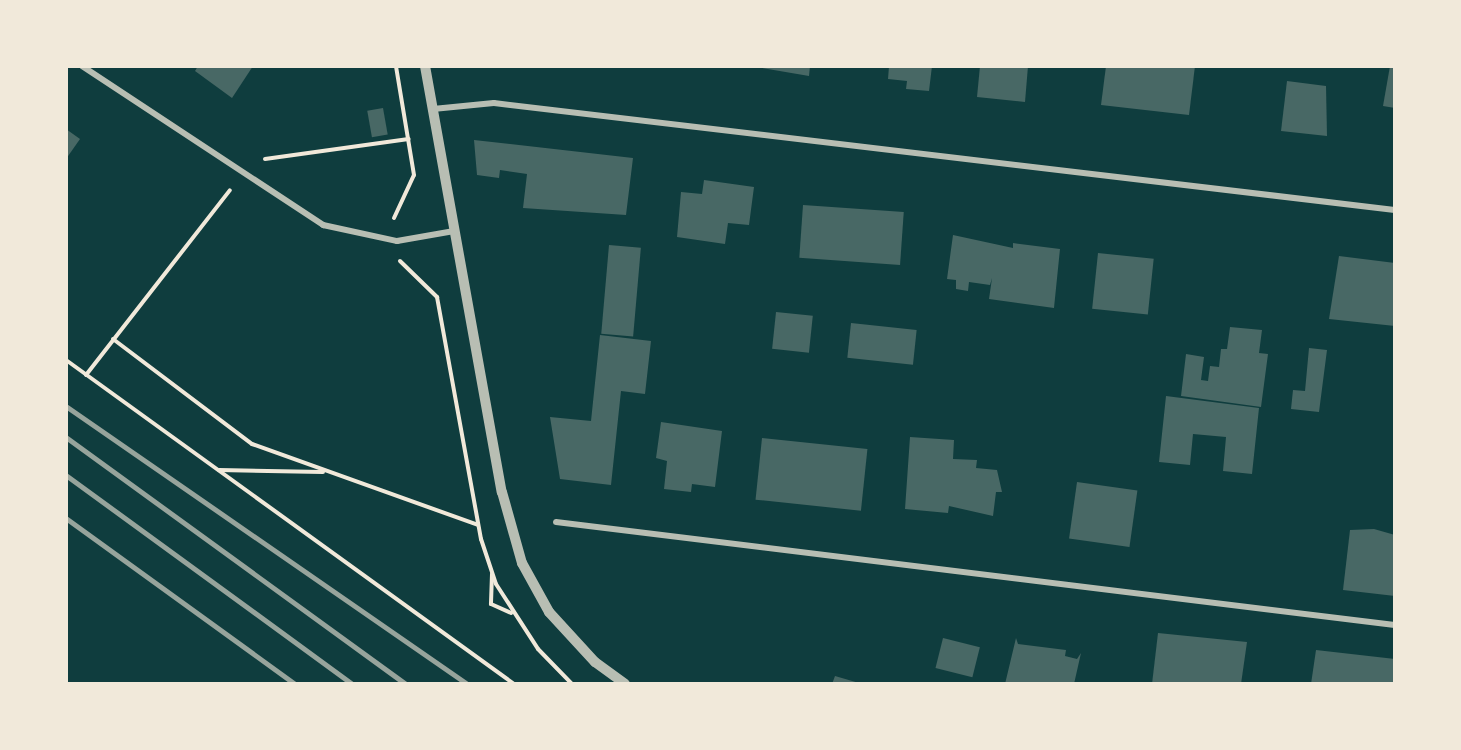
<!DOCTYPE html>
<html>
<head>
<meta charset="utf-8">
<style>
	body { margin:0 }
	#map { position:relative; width:1461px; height:750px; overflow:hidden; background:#0f3d3e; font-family:"Alegreya Sans",sans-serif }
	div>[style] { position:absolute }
	.building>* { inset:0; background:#486865; transform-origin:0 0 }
	.path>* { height:4px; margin:-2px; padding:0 2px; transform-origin:2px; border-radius:2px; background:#f1e9da }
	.minor>* { height:6px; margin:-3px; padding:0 3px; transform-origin:3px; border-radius:3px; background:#b8beb3 }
	.tertiary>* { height:10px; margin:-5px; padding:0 5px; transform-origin:5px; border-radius:5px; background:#b8beb3 }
	.rail>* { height:4.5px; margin:-2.25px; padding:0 2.25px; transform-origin:2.25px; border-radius:2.25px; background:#97a49c }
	span { translate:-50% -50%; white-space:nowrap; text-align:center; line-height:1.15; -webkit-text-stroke:5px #f1e9da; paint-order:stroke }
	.frame { position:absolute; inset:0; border:68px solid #f1e9da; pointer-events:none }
</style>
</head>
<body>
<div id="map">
	<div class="building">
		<div style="clip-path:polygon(198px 66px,253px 66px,232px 98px,195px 71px)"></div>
		<div style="clip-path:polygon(751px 66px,810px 66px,809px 76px)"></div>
		<div style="clip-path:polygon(889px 66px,932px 66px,929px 91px,906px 89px,907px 81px,888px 79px)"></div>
		<div style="clip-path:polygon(980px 66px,1028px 66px,1025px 102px,977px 97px)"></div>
		<div style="clip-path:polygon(1106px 66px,1195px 66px,1189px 115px,1101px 105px)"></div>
		<div style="clip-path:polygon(1390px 66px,1395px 66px,1395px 108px,1383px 106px)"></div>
		<div style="clip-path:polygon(1287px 81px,1326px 86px,1327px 136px,1281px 131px)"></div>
		<div style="left:383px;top:108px;width:27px;height:16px;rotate:80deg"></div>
		<div style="clip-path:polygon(66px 129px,80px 139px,66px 159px)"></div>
		<div style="clip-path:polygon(474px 140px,633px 158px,626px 215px,523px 208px,527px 174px,500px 170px,499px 178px,477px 175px)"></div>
		<div style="clip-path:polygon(704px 180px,754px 187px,749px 225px,728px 223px,725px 244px,677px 237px,681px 192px,702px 194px)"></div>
		<div style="left:803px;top:205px;width:101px;height:53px;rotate:4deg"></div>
		<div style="clip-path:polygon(953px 235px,1013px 248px,1013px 243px,1060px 249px,1054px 308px,989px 299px,992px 278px,990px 285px,969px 282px,968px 291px,956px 289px,956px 280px,947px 279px)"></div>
		<div style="left:609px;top:245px;width:32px;height:89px;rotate:5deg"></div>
		<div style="left:1098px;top:253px;width:56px;height:56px;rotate:6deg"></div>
		<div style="clip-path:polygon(1339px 256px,1395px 263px,1395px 326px,1329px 319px)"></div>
		<div style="left:776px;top:312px;width:37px;height:37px;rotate:6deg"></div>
		<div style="left:851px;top:323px;width:66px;height:35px;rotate:6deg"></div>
		<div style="clip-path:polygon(1230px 327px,1262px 330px,1259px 353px,1268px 354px,1261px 407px,1181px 396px,1186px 354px,1204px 357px,1201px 380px,1208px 381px,1210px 366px,1219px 367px,1221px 349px,1227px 349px)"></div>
		<div style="clip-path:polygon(600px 335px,651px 341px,645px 394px,621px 391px,611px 485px,560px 479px,550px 417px,591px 421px)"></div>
		<div style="clip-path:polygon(1309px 348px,1327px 350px,1319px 412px,1291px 409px,1293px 390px,1305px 391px)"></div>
		<div style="clip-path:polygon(1166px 396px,1259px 408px,1252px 474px,1223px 471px,1226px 437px,1193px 434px,1190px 465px,1159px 462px)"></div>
		<div style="clip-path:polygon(661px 422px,722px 431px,715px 487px,692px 484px,691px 492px,664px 489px,667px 461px,656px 458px)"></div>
		<div style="clip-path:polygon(910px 437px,954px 440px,953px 459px,977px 460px,976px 468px,997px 470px,1002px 492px,996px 492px,993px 516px,949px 506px,948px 513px,905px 509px)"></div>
		<div style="left:762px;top:438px;width:106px;height:62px;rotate:6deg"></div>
		<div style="left:1077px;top:482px;width:61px;height:57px;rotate:8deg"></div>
		<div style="clip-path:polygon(1374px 529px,1395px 535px,1395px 596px,1343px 590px,1350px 530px)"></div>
		<div style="clip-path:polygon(1158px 633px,1247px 642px,1241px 684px,1152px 684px)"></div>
		<div style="left:943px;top:638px;width:38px;height:31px;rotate:14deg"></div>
		<div style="clip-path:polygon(1016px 638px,1018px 644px,1066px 650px,1065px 656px,1077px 659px,1081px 653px,1074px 684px,1005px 684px)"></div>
		<div style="clip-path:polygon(1316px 650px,1395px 659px,1393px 684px,1311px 684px)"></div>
		<div style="clip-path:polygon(835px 676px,859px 683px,859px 684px,832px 684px)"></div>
	</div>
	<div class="path">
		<div style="left:265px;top:159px;width:145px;rotate:-7.9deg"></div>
		<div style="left:394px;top:218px;width:47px;rotate:-65.1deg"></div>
		<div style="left:414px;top:175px;width:110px;rotate:-99.4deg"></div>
		<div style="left:400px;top:261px;width:52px;rotate:44.2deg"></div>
		<div style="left:437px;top:297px;width:246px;rotate:79.7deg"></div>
		<div style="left:481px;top:539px;width:47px;rotate:71.6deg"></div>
		<div style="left:496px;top:584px;width:77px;rotate:57.1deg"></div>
		<div style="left:538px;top:649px;width:49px;rotate:45.8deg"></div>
		<div style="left:113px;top:339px;width:174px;rotate:37.1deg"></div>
		<div style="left:252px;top:444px;width:240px;rotate:19.7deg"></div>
		<div style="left:66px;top:360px;width:553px;rotate:35.87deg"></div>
		<div style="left:86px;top:375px;width:234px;rotate:-52.1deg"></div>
		<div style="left:219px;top:470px;width:104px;rotate:1.1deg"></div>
		<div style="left:492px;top:574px;width:30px;rotate:92deg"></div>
		<div style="left:491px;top:604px;width:22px;rotate:24deg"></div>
	</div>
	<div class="minor">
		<div style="left:82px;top:66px;width:289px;rotate:33.4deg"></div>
		<div style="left:323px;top:225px;width:76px;rotate:12.2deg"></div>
		<div style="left:397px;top:241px;width:58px;rotate:-10deg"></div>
		<div style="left:433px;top:109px;width:61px;rotate:-5.6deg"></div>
		<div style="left:494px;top:103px;width:907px;rotate:6.77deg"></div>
		<div style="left:556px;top:522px;width:845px;rotate:7deg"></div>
	</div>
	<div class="tertiary">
		<div style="left:425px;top:66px;width:433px;rotate:79.8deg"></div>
		<div style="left:502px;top:492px;width:74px;rotate:74.3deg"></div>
		<div style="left:522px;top:563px;width:56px;rotate:61.1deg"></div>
		<div style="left:549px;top:612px;width:68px;rotate:47.4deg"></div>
		<div style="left:595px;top:662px;width:37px;rotate:36deg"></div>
	</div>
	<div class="rail">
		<div style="left:66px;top:406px;width:488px;rotate:34.7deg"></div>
		<div style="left:66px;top:437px;width:420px;rotate:36deg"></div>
		<div style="left:66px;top:475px;width:355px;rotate:36.1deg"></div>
		<div style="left:66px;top:518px;width:283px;rotate:35.9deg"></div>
	</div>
	<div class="frame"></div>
</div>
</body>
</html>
